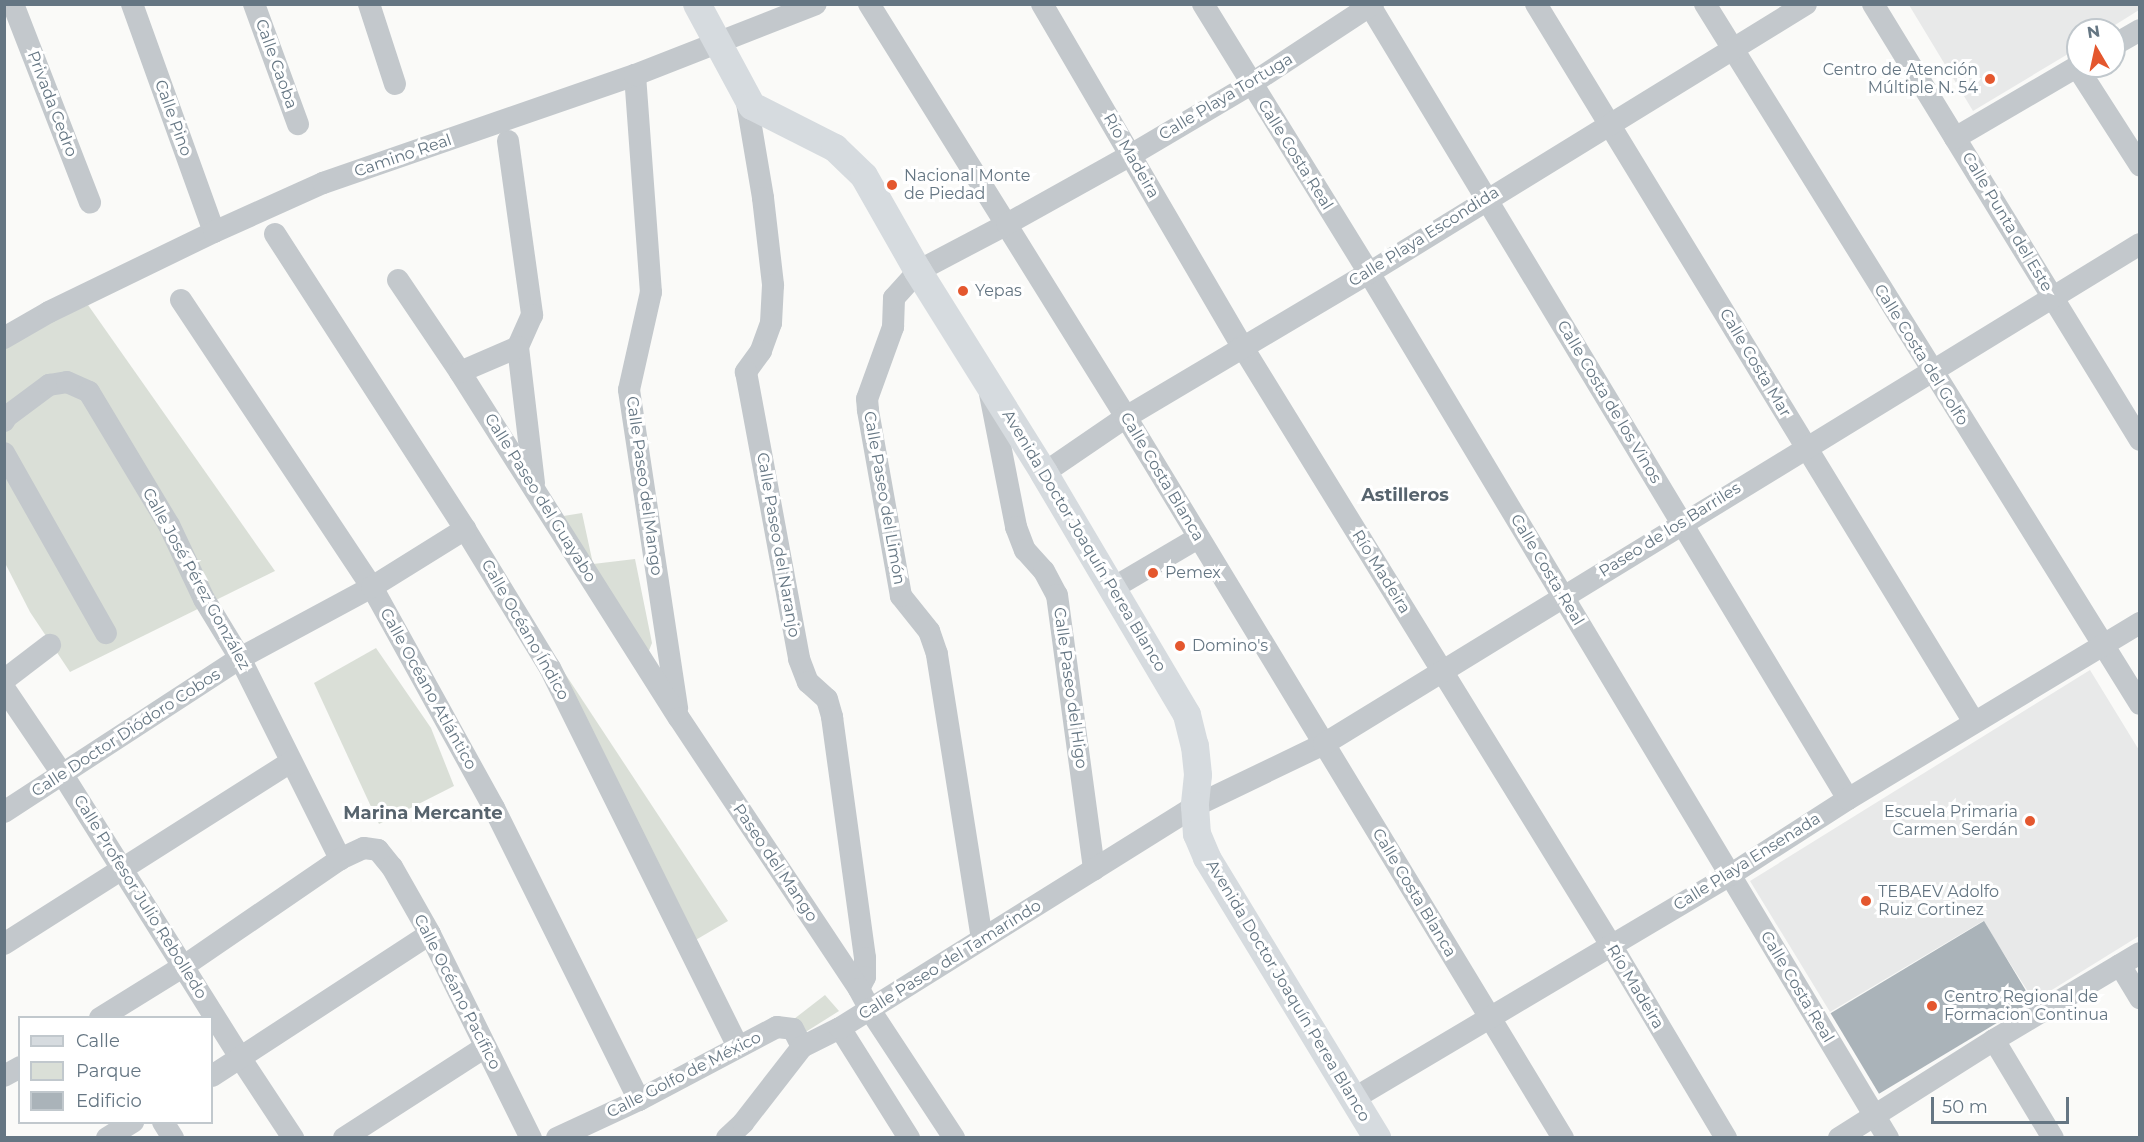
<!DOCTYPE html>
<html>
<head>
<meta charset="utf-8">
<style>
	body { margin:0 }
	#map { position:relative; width:2144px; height:1142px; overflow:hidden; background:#fafaf8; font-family:Montserrat,sans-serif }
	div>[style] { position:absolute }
	.built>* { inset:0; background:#e8e9e9 }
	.green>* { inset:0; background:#dadfd7 }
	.building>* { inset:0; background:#aab3b9; transform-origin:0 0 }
	.minor>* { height:22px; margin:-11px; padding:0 11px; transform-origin:11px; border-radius:11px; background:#c3c8cc }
	.major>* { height:28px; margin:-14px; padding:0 14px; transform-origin:14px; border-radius:14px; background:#d6dbdf }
	.dots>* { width:16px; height:16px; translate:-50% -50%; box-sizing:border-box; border:3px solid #fff; border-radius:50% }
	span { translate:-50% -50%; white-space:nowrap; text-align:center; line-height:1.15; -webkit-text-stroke:6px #fff; paint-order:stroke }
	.street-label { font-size:16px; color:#657683 }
	.poi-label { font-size:16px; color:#657683 }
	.right { translate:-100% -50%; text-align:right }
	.left { translate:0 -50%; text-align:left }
	.neighbourhood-label { font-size:18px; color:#57646e; font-weight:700 }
	.frame { position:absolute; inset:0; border:6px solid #657683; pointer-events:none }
	.legend { position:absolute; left:18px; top:1016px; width:195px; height:108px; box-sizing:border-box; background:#fff; border:2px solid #c1c8cd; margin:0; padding:8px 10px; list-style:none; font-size:18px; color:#657683 }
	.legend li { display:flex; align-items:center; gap:12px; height:30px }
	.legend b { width:30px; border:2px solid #c1c8cd }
	.north { position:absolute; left:2066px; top:18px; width:60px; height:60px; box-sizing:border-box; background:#fff; border:2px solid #c1c8cd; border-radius:50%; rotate:351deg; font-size:16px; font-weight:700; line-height:24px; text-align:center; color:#657683 }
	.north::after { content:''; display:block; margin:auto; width:21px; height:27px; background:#e4572e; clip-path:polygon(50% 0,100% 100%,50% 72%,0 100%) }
	.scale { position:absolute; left:1931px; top:1097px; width:138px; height:27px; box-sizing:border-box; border:3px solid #657683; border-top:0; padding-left:8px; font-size:18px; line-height:21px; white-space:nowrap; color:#657683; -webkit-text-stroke:4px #fff; paint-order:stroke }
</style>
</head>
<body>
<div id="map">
	<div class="built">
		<div style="clip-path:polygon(2139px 4px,2139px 10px,2107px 30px,2078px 30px,2078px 48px,1973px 111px,1909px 5px)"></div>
		<div style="clip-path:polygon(2090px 670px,2139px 750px,2139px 936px,2034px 1001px,1983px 921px,1830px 1012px,1750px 881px)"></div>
	</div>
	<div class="green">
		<div style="clip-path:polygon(88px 305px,275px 571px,70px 672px,30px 612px,5px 563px,5px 341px)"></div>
		<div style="clip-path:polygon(582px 513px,593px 564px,635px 559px,652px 643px,648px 653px,545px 519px)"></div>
		<div style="clip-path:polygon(376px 648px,431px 728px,454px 786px,379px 824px,314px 683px)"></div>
		<div style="clip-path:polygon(560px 666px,728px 921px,682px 948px)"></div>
		<div style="clip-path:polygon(825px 995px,839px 1011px,804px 1033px,794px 1019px)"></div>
	</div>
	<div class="building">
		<div style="left:1984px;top:921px;width:94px;height:179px;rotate:59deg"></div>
	</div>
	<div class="minor">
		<div style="left:13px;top:4px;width:213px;rotate:68.8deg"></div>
		<div style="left:132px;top:4px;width:242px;rotate:70.2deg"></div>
		<div style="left:254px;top:4px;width:128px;rotate:69.9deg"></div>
		<div style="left:369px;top:4px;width:84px;rotate:72deg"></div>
		<div style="left:869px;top:4px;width:486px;rotate:58.1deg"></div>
		<div style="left:1126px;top:417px;width:843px;rotate:58.78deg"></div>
		<div style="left:1042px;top:4px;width:396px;rotate:59.7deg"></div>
		<div style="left:1242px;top:346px;width:704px;rotate:58.37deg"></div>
		<div style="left:1611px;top:945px;width:225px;rotate:59.2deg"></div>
		<div style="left:1203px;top:4px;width:316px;rotate:58.3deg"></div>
		<div style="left:1369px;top:273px;width:1009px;rotate:59.04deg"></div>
		<div style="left:1369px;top:4px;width:928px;rotate:58.93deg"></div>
		<div style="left:1536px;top:4px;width:841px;rotate:58.62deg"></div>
		<div style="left:1705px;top:4px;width:824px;rotate:58.14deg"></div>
		<div style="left:1873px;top:4px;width:511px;rotate:58.52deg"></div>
		<div style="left:2114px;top:45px;width:30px;rotate:-30deg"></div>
		<div style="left:2077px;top:67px;width:117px;rotate:57.3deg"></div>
		<div style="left:635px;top:75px;width:218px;rotate:85.8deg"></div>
		<div style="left:651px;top:292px;width:100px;rotate:102.7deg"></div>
		<div style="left:629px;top:390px;width:322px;rotate:81.4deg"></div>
		<div style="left:746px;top:97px;width:102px;rotate:80.4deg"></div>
		<div style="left:763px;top:198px;width:88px;rotate:83.4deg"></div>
		<div style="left:773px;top:285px;width:38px;rotate:93deg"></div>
		<div style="left:771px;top:323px;width:30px;rotate:110deg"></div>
		<div style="left:761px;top:351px;width:26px;rotate:126deg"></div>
		<div style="left:746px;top:372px;width:292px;rotate:79.5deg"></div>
		<div style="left:799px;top:659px;width:25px;rotate:69deg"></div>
		<div style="left:808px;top:682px;width:25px;rotate:42deg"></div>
		<div style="left:827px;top:699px;width:19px;rotate:74deg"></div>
		<div style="left:832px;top:717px;width:243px;rotate:82.2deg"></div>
		<div style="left:865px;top:958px;width:19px;rotate:90deg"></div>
		<div style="left:865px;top:977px;width:13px;rotate:117deg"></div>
		<div style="left:1955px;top:138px;width:143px;rotate:-30.3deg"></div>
		<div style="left:508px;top:141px;width:176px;rotate:82.1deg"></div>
		<div style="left:532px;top:315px;width:35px;rotate:114deg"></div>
		<div style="left:518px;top:347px;width:137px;rotate:83.3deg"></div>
		<div style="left:275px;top:234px;width:351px;rotate:57.2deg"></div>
		<div style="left:465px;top:529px;width:163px;rotate:58.6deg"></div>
		<div style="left:550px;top:668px;width:423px;rotate:63.6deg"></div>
		<div style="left:398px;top:280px;width:111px;rotate:56deg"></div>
		<div style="left:460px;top:372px;width:409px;rotate:57.7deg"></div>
		<div style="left:679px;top:718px;width:325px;rotate:56.4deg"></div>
		<div style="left:859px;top:989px;width:24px;rotate:62deg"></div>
		<div style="left:870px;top:1010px;width:153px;rotate:56.7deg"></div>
		<div style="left:181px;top:300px;width:345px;rotate:56.4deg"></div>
		<div style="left:372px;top:587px;width:252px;rotate:61.1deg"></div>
		<div style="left:494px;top:808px;width:326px;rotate:63.6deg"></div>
		<div style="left:4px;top:338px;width:52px;rotate:-30deg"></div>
		<div style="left:49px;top:312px;width:183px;rotate:-25.9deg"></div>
		<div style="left:214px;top:232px;width:120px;rotate:-24.2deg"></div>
		<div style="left:323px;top:183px;width:330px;rotate:-19.1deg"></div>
		<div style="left:635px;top:75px;width:194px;rotate:-21.4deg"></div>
		<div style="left:460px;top:372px;width:63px;rotate:-23.3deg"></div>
		<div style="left:990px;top:394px;width:136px;rotate:78.9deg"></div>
		<div style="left:1016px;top:527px;width:25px;rotate:69deg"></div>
		<div style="left:1025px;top:550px;width:28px;rotate:48deg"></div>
		<div style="left:1044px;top:571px;width:27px;rotate:62deg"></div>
		<div style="left:1057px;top:595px;width:277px;rotate:82.3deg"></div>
		<div style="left:4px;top:421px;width:4px;rotate:-63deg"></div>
		<div style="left:6px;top:417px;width:54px;rotate:-36.7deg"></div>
		<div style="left:49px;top:385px;width:18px;rotate:-9deg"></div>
		<div style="left:67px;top:382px;width:24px;rotate:24deg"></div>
		<div style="left:89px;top:392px;width:155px;rotate:59deg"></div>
		<div style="left:169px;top:525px;width:82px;rotate:64.7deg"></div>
		<div style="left:204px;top:599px;width:69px;rotate:58.6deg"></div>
		<div style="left:240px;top:658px;width:225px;rotate:63.5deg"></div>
		<div style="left:4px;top:453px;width:207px;rotate:60.5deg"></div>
		<div style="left:1044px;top:473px;width:99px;rotate:-34.3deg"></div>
		<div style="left:1126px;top:417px;width:282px;rotate:-30.7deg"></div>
		<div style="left:1369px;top:273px;width:513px;rotate:-31.61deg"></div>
		<div style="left:1113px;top:588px;width:99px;rotate:-30.5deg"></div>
		<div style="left:4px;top:680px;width:58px;rotate:-37.3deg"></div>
		<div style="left:4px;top:688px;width:105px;rotate:55.9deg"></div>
		<div style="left:63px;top:775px;width:335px;rotate:57.9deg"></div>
		<div style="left:241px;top:1059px;width:95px;rotate:56.6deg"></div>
		<div style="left:4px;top:812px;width:282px;rotate:-33.1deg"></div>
		<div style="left:240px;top:658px;width:150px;rotate:-28.3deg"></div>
		<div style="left:372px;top:587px;width:110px;rotate:-31.9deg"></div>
		<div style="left:982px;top:939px;width:289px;rotate:-99deg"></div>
		<div style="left:937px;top:654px;width:24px;rotate:-109deg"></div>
		<div style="left:929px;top:631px;width:45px;rotate:-128.7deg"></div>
		<div style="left:901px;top:596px;width:189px;rotate:-100.1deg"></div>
		<div style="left:868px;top:410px;width:11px;rotate:-95deg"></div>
		<div style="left:867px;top:399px;width:77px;rotate:-70.1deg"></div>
		<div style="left:893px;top:327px;width:29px;rotate:-88deg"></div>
		<div style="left:894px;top:298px;width:36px;rotate:-48deg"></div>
		<div style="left:918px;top:271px;width:101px;rotate:-27.8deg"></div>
		<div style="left:1007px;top:224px;width:142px;rotate:-29.1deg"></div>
		<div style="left:1131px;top:155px;width:139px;rotate:-30.6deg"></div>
		<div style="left:1251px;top:84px;width:146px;rotate:-33.3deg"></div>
		<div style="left:4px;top:944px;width:340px;rotate:-32.4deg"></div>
		<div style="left:2120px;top:965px;width:39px;rotate:59deg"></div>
		<div style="left:100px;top:1018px;width:99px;rotate:-31.8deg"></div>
		<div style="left:184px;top:966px;width:189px;rotate:-34.4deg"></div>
		<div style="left:340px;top:859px;width:26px;rotate:-25deg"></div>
		<div style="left:364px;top:848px;width:14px;rotate:8deg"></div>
		<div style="left:378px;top:850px;width:22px;rotate:51deg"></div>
		<div style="left:392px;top:867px;width:77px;rotate:60.4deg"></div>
		<div style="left:430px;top:934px;width:228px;rotate:63.7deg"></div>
		<div style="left:840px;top:1028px;width:130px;rotate:57.9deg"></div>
		<div style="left:1994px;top:1040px;width:114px;rotate:59deg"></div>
		<div style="left:4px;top:1076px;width:18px;rotate:-29deg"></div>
		<div style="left:212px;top:1076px;width:260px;rotate:-33.1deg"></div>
		<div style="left:1353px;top:1099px;width:439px;rotate:-30.7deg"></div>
		<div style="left:1730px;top:875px;width:140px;rotate:-32.8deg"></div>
		<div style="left:1848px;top:799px;width:341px;rotate:-31.1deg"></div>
		<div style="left:163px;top:1122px;width:19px;rotate:58deg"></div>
		<div style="left:107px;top:1138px;width:31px;rotate:-32deg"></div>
		<div style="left:344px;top:1138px;width:168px;rotate:-32.8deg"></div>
		<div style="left:557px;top:1138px;width:90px;rotate:-24.9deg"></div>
		<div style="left:639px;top:1100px;width:156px;rotate:-27.9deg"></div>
		<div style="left:777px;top:1027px;width:16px;rotate:7deg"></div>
		<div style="left:793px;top:1029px;width:20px;rotate:63deg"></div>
		<div style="left:727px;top:1138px;width:22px;rotate:-43deg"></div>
		<div style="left:743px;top:1123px;width:96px;rotate:-52.2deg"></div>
		<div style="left:802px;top:1047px;width:42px;rotate:-26.6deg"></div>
		<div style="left:840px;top:1028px;width:419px;rotate:-32deg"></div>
		<div style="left:1195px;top:806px;width:143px;rotate:-25.7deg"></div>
		<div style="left:1324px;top:744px;width:957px;rotate:-31.5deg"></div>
		<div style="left:1839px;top:1138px;width:183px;rotate:-32.3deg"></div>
		<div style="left:1994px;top:1040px;width:170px;rotate:-30.8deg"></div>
	</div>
	<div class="major">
		<div style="left:697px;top:4px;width:116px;rotate:61.7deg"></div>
		<div style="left:752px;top:106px;width:93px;rotate:26.8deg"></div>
		<div style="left:835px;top:148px;width:40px;rotate:44deg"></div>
		<div style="left:864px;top:176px;width:109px;rotate:60.4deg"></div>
		<div style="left:918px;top:271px;width:238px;rotate:58deg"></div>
		<div style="left:1044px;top:473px;width:281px;rotate:59.4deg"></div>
		<div style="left:1187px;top:715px;width:32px;rotate:76deg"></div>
		<div style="left:1195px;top:746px;width:29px;rotate:84deg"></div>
		<div style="left:1198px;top:775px;width:31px;rotate:96deg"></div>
		<div style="left:1195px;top:806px;width:28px;rotate:86deg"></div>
		<div style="left:1197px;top:834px;width:26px;rotate:67deg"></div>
		<div style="left:1207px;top:858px;width:328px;rotate:58.7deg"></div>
	</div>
	<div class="dots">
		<div style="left:1990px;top:79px;background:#e4572e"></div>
		<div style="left:892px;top:185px;background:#e4572e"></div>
		<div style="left:963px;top:291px;background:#e4572e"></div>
		<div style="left:1153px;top:573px;background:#e4572e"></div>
		<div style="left:1180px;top:646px;background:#e4572e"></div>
		<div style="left:2030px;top:821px;background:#e4572e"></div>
		<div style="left:1866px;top:901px;background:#e4572e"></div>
		<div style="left:1932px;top:1006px;background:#e4572e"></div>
	</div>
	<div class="street-label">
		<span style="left:276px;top:64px;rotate:70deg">Calle Caoba</span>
		<span style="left:1226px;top:97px;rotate:-31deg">Calle Playa Tortuga</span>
		<span style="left:52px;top:104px;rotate:69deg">Privada Cedro</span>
		<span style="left:173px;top:118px;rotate:70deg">Calle Pino</span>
		<span style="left:1295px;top:155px;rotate:58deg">Calle Costa Real</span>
		<span style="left:403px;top:156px;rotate:-19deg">Camino Real</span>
		<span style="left:1131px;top:156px;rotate:60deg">Río Madeira</span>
		<span style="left:2007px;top:222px;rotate:59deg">Calle Punta del Este</span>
		<span style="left:1424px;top:237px;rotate:-32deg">Calle Playa Escondida</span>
		<span style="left:1921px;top:355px;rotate:58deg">Calle Costa del Golfo</span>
		<span style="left:1755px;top:363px;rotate:59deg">Calle Costa Mar</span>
		<span style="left:1609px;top:402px;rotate:59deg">Calle Costa de los Vinos</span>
		<span style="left:1162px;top:477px;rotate:59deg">Calle Costa Blanca</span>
		<span style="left:644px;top:486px;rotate:82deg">Calle Paseo del Mango</span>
		<span style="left:540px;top:498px;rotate:58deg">Calle Paseo del Guayabo</span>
		<span style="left:884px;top:498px;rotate:80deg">Calle Paseo del Limón</span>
		<span style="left:1670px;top:530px;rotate:-32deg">Paseo de los Barriles</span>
		<span style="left:1084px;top:541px;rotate:59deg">Avenida Doctor Joaquín Perea Blanco</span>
		<span style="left:778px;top:545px;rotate:80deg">Calle Paseo del Naranjo</span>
		<span style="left:1547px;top:570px;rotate:59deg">Calle Costa Real</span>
		<span style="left:1381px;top:572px;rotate:58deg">Río Madeira</span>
		<span style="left:196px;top:579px;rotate:61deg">Calle José Pérez González</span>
		<span style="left:525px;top:630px;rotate:60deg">Calle Océano Índico</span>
		<span style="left:1070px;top:688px;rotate:82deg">Calle Paseo del Higo</span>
		<span style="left:428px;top:689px;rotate:61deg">Calle Océano Atlántico</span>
		<span style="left:126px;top:733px;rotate:-33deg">Calle Doctor Diódoro Cobos</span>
		<span style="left:1747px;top:862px;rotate:-32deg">Calle Playa Ensenada</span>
		<span style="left:775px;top:863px;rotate:56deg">Paseo del Mango</span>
		<span style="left:1414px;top:893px;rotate:59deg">Calle Costa Blanca</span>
		<span style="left:140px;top:897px;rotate:58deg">Calle Profesor Julio Rebolledo</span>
		<span style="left:950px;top:960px;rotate:-32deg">Calle Paseo del Tamarindo</span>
		<span style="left:1635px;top:987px;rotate:59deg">Río Madeira</span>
		<span style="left:1797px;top:987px;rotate:59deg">Calle Costa Real</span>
		<span style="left:1288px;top:991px;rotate:59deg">Avenida Doctor Joaquín Perea Blanco</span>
		<span style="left:457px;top:992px;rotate:63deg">Calle Océano Pacífico</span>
		<span style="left:684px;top:1075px;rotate:-27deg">Calle Golfo de México</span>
	</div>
	<div class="poi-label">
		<span class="right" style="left:1978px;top:79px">Centro de Atención<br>Múltiple N. 54</span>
		<span class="left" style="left:904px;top:185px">Nacional Monte<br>de Piedad</span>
		<span class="left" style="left:975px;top:291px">Yepas</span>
		<span class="left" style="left:1165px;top:573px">Pemex</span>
		<span class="left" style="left:1192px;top:646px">Domino's</span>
		<span class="right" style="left:2018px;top:821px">Escuela Primaria<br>Carmen Serdán</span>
		<span class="left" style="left:1878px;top:901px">TEBAEV Adolfo<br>Ruiz Cortinez</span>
		<span class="left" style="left:1944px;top:1006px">Centro Regional de<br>Formacion Continua</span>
	</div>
	<div class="neighbourhood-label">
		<span style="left:1405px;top:495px">Astilleros</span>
		<span style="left:423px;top:813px">Marina Mercante</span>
	</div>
	<div class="frame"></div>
	<ul class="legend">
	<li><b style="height:8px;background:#d6dbdf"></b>Calle</li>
	<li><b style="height:16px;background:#dadfd7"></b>Parque</li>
	<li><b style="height:16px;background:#aab3b9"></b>Edificio</li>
	</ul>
	<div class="north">N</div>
	<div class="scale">50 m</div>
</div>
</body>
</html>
